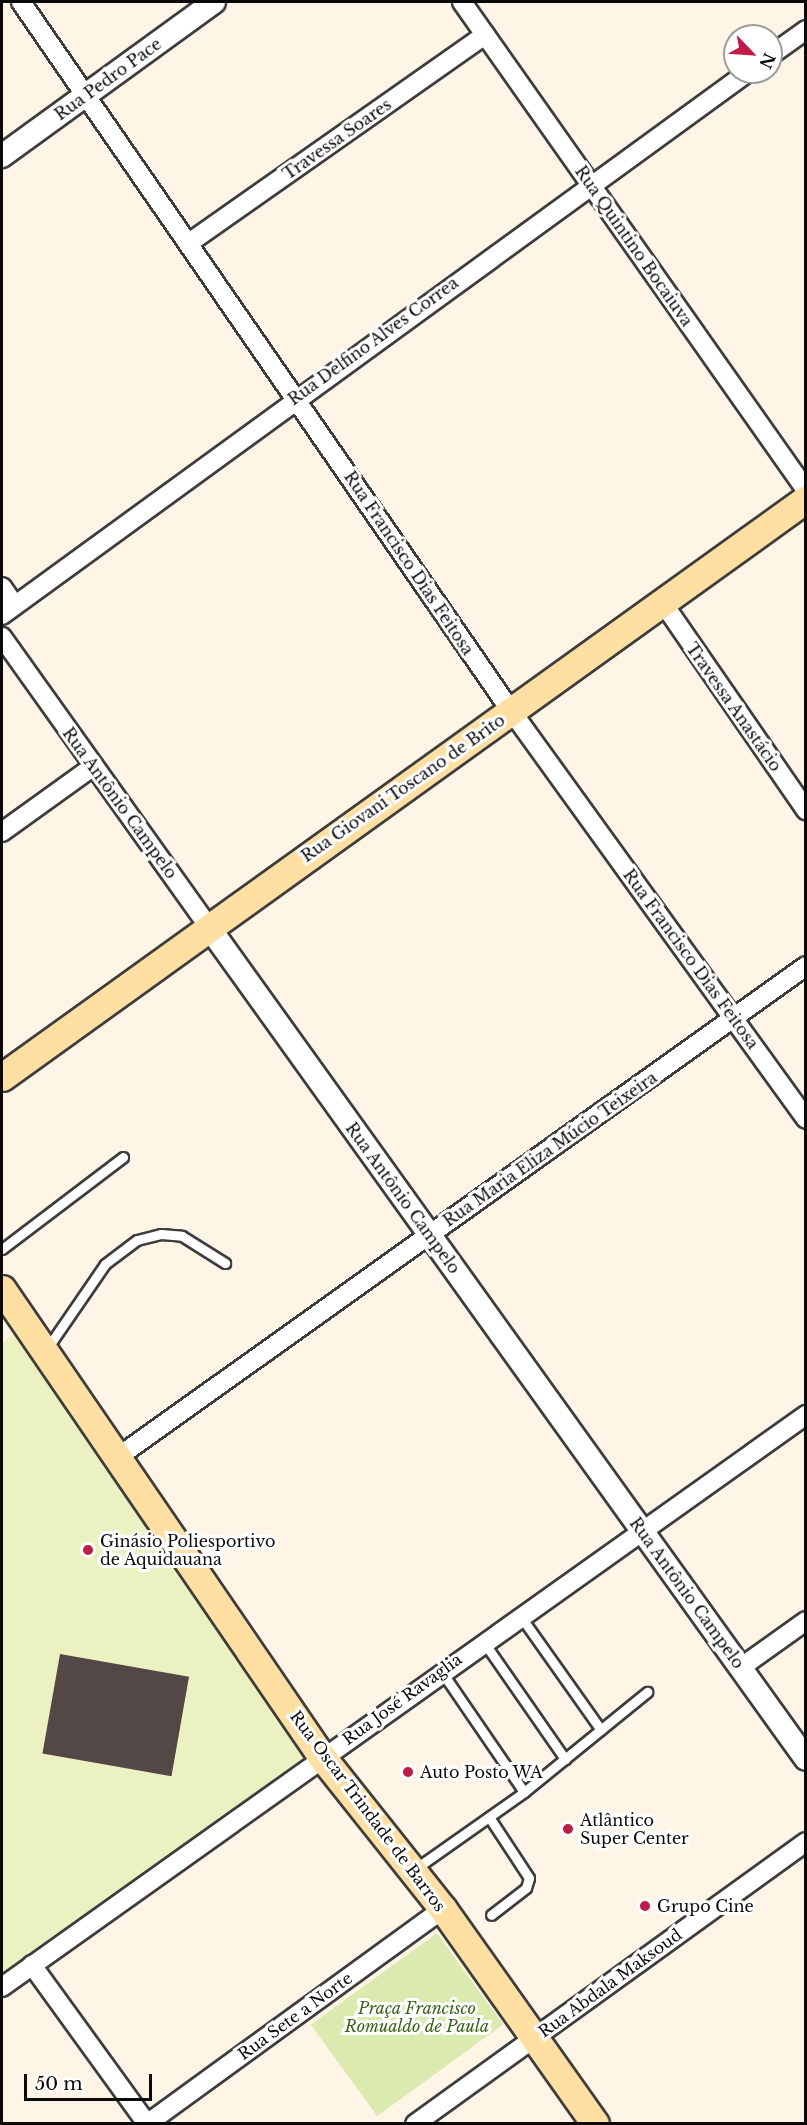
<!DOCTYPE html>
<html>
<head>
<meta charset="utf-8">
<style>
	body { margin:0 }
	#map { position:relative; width:807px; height:2125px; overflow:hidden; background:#fff5e7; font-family:"Libre Baskerville",serif }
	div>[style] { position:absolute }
	.green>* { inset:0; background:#dbebaf; transform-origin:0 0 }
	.pitch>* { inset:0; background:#ecf1c1 }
	.building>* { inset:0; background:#534846; transform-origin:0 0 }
	.roads { filter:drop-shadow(2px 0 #3d3d3d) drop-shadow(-2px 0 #3d3d3d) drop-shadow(0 2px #3d3d3d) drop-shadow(0 -2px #3d3d3d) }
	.service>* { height:9px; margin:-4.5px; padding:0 4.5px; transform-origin:4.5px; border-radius:4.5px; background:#fff }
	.minor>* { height:18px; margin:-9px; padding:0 9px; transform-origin:9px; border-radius:9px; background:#fff }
	.tertiary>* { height:22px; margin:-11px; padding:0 11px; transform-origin:11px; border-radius:11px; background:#fff }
	.secondary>* { height:27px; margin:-13.5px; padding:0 13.5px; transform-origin:13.5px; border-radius:13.5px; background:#ffe0a2 }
	.dots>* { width:16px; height:16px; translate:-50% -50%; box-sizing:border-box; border:3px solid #fff; border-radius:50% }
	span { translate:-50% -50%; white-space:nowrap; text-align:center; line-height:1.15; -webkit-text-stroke:6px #fff; paint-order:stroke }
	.street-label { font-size:16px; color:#0a0a0a }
	.poi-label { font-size:16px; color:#0a0a0a }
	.left { translate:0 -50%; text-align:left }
	.park-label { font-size:16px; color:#396418; font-style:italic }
	.frame { position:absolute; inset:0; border:3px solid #0a0a0a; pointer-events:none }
	.north { position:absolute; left:723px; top:24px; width:60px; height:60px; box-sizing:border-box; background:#fff; border:2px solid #9d9d9d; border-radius:50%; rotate:115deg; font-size:16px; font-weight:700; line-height:24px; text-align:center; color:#0a0a0a }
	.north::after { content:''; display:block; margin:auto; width:21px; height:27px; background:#c11b48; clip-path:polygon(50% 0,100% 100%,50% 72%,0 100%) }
	.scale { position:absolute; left:24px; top:2074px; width:128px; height:27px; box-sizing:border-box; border:3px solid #0a0a0a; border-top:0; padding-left:8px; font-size:18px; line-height:21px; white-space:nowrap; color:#0a0a0a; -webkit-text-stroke:4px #fff; paint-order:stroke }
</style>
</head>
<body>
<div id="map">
	<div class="green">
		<div style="left:437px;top:1933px;width:113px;height:156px;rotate:54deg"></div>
	</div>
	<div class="pitch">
		<div style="clip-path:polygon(18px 1331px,322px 1757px,2px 1980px,2px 1343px)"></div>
	</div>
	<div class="building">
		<div style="left:60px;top:1654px;width:131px;height:101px;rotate:10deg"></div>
	</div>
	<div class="roads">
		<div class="service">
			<div style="left:2px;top:1249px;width:152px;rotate:-37.2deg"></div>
			<div style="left:46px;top:1350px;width:104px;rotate:-55.5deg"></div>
			<div style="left:105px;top:1264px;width:40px;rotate:-37deg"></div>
			<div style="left:137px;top:1240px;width:25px;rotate:-14deg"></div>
			<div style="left:161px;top:1234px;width:21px;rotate:5deg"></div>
			<div style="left:182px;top:1236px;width:51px;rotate:32.1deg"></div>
			<div style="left:521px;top:1617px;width:138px;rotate:54.7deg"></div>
			<div style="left:483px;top:1641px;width:144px;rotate:55.2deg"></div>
			<div style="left:524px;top:1792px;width:159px;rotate:-39.1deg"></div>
			<div style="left:489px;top:1817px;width:73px;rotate:56.7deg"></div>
			<div style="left:529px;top:1878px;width:10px;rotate:107deg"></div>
			<div style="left:526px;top:1888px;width:44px;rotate:142.4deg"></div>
			<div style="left:415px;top:1869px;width:133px;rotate:-35.2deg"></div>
			<div style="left:524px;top:1792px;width:147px;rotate:-124.4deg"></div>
		</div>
		<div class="minor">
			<div style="left:21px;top:2px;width:846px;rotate:55.35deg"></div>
			<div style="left:502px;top:698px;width:519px;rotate:54.17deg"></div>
			<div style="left:462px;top:2px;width:597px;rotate:54.82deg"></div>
			<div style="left:771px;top:55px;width:43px;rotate:-35.5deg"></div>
			<div style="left:189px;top:243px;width:362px;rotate:-35.1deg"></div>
			<div style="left:2px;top:587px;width:19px;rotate:55deg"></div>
			<div style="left:663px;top:603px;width:252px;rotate:55.4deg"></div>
			<div style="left:2px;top:615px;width:923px;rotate:-36.05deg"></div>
			<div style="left:2px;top:637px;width:355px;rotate:54.5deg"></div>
			<div style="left:2px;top:832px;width:113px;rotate:-35.7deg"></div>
			<div style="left:118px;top:1457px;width:845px;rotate:-35.51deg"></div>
			<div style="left:740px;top:1668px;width:81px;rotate:-35.5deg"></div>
			<div style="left:32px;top:1965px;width:196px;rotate:54.1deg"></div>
			<div style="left:2px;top:1987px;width:987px;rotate:-35.43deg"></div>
			<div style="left:147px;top:2124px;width:366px;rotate:-36deg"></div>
			<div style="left:415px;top:2124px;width:482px;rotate:-35.8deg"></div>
		</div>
		<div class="tertiary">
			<div style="left:2px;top:156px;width:262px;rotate:-36deg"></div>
			<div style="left:208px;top:926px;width:1025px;rotate:54.33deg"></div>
		</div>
		<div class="secondary">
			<div style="left:2px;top:1077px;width:990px;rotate:-35.71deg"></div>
			<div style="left:2px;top:1289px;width:567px;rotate:55.64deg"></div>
			<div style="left:322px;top:1757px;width:194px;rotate:51.5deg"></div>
			<div style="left:443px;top:1909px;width:263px;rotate:54.7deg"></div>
		</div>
	</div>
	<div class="dots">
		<div style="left:88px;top:1550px;background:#c11b48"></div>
		<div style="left:408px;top:1772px;background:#c11b48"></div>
		<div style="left:568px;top:1829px;background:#c11b48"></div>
		<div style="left:645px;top:1906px;background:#c11b48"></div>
	</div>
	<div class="street-label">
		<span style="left:108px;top:79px;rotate:-36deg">Rua Pedro Pace</span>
		<span style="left:337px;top:139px;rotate:-35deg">Travessa Soares</span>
		<span style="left:634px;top:246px;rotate:55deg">Rua Quintino Bocaiuva</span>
		<span style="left:373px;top:341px;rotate:-36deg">Rua Delfino Alves Correa</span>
		<span style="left:409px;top:563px;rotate:56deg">Rua Francisco Dias Feitosa</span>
		<span style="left:734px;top:707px;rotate:55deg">Travessa Anastácio</span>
		<span style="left:403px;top:788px;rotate:-35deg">Rua Giovani Toscano de Brito</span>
		<span style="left:120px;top:803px;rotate:54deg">Rua Antônio Campelo</span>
		<span style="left:691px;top:959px;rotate:54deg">Rua Francisco Dias Feitosa</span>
		<span style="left:550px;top:1149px;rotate:-35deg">Rua Maria Eliza Múcio Teixeira</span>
		<span style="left:403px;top:1198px;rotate:54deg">Rua Antônio Campelo</span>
		<span style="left:687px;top:1593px;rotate:54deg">Rua Antônio Campelo</span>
		<span style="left:402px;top:1699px;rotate:-36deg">Rua José Ravaglia</span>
		<span style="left:368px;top:1811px;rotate:53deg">Rua Oscar Trindade de Barros</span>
		<span style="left:610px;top:1983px;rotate:-36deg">Rua Abdala Maksoud</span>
		<span style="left:295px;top:2016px;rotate:-36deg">Rua Sete a Norte</span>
	</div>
	<div class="poi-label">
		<span class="left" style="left:100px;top:1550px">Ginásio Poliesportivo<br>de Aquidauana</span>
		<span class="left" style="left:420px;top:1772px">Auto Posto WA</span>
		<span class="left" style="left:580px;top:1829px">Atlântico<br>Super Center</span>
		<span class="left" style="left:657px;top:1906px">Grupo Cine</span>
	</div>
	<div class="park-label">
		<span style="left:417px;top:2017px">Praça Francisco<br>Romualdo de Paula</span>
	</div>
	<div class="frame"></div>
	<div class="north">N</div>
	<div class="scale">50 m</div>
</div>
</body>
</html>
